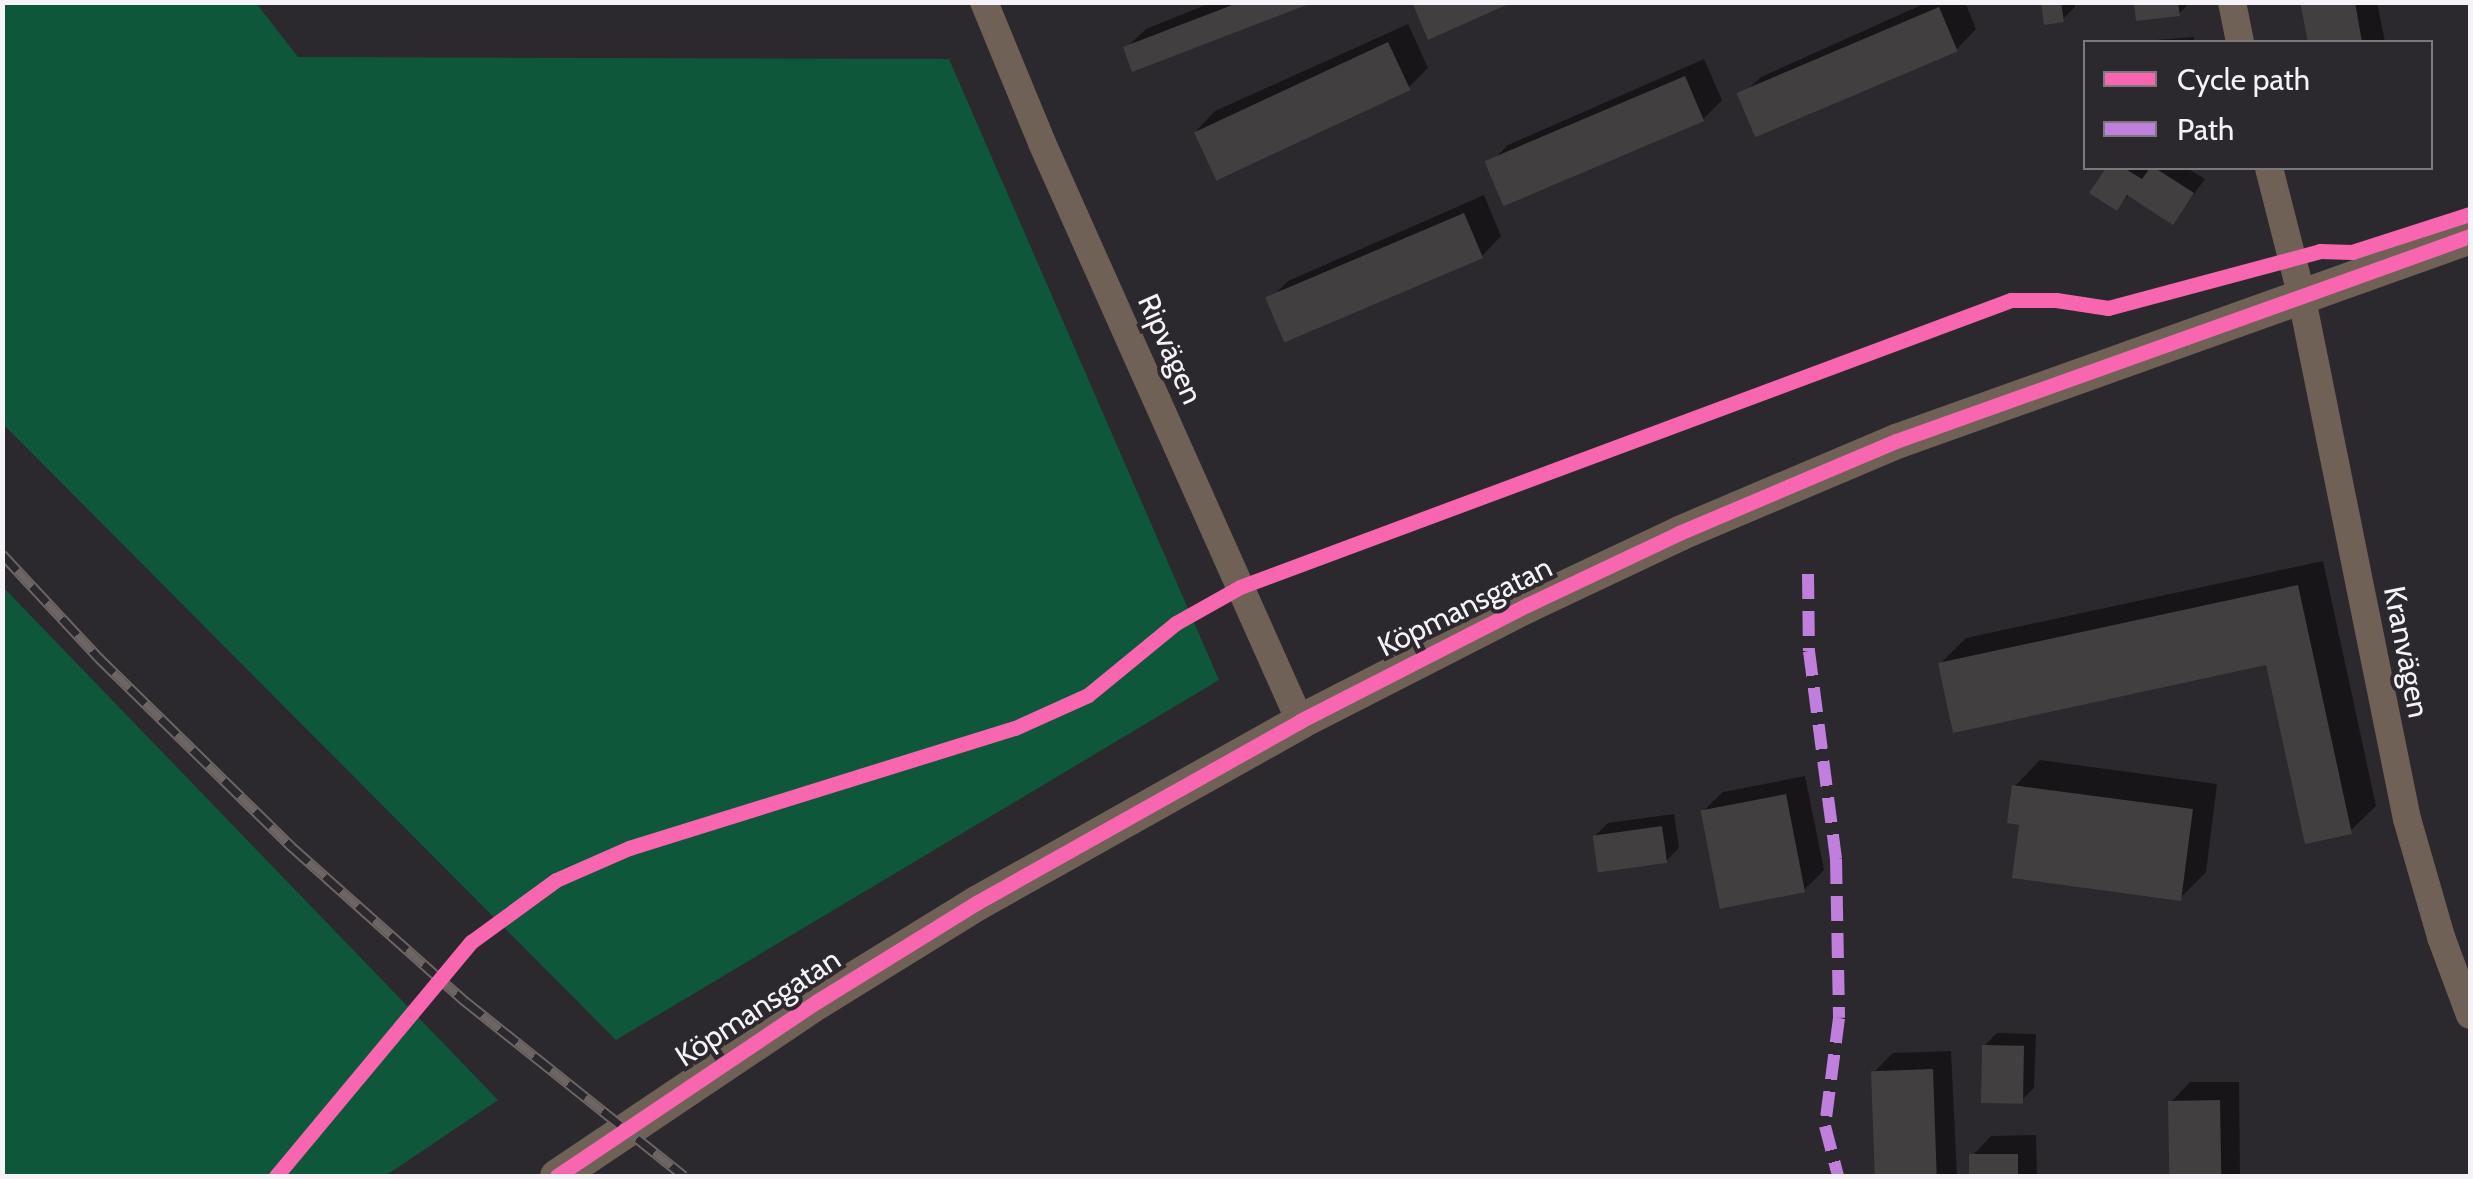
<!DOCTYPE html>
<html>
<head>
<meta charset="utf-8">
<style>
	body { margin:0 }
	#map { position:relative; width:2473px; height:1179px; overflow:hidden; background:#2b292d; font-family:Cabin,sans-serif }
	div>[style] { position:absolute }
	.forest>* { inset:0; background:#0e573a }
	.shadow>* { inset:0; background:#0007 }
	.building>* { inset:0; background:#423f41; transform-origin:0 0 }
	.minor>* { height:28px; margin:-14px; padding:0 14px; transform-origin:14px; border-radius:14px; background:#706157 }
	.tertiary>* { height:35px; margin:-17.5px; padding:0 17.5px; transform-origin:17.5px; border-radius:17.5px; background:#706157 }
	.rail>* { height:11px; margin-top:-5.5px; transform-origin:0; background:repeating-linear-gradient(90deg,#2b282e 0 22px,#6c6563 0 44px); box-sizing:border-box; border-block:2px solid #6c6563 }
	.quiet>* { height:12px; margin-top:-6px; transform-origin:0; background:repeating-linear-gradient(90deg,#c07fdc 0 25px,transparent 0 37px) }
	.cycleway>* { height:15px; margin:-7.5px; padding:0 7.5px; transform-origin:7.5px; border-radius:7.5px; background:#f766af }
	span { translate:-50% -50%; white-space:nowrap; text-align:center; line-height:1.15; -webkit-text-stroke:8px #2b282e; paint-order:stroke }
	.street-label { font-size:30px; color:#f5f3f7 }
	.frame { position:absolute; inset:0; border:5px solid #f5f3f7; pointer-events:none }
	.legend { position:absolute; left:2083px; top:40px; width:350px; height:130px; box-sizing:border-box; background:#2b282e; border:2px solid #7c797e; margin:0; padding:12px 18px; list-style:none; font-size:30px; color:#f5f3f7 }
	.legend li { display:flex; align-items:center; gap:20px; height:50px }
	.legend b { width:50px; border:2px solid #7c797e }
</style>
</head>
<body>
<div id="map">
	<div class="forest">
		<div style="clip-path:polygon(2px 3px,256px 3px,298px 57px,949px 59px,1219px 680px,616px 1040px,3px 424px)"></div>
		<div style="clip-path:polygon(3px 587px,498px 1100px,385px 1176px,3px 1176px)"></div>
	</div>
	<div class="shadow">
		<div style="clip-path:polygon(1213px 2px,1306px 2px,1134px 69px,1126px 48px,1146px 29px)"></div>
		<div style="clip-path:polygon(1928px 2px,1965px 2px,1976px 29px,1957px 49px,1741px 96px,1761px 77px)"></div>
		<div style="clip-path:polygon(2043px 2px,2075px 2px,2075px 7px,2062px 20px)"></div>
		<div style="clip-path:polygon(2137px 2px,2190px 2px,2179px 14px)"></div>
		<div style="clip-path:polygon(2303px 2px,2377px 2px,2385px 42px,2311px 42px)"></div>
		<div style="clip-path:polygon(1408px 24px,1428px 68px,1408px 88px,1196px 131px,1215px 111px)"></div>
		<div style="clip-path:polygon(2194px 37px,2194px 42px,2153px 42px,2155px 40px)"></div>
		<div style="clip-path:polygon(1704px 59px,1722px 100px,1703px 119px,1489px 164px,1508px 145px)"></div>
		<div style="clip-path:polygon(2109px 168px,2187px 168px,2205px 179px,2173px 222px,2130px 194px,2116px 208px,2092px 192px)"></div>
		<div style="clip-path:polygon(1484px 195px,1501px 236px,1482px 256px,1269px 300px,1288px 281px)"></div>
		<div style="clip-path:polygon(2323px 561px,2376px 806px,2350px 831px,2268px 662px,1940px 664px,1966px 638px)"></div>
		<div style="clip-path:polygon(2040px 760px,2217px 784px,2206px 872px,2180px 898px,2015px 786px)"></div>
		<div style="clip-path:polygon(1805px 776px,1824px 870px,1804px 890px,1703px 811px,1723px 792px)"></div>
		<div style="clip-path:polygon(1674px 814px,1679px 848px,1666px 861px,1595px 836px,1608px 823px)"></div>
		<div style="clip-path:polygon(1997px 1033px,2036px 1034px,2034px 1088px,2021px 1101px,1984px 1046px)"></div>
		<div style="clip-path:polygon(1951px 1051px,1957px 1176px,1878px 1176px,1873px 1073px,1893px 1053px)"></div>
		<div style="clip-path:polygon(2190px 1082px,2239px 1082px,2240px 1176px,2172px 1176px,2171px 1102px)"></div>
		<div style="clip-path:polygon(2036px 1135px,2037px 1176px,1972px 1176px,1972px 1156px,1991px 1136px)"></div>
	</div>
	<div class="building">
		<div style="clip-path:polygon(1240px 2px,1312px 3px,1132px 72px,1123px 47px)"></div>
		<div style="clip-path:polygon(1412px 2px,1513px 2px,1428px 40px)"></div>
		<div style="clip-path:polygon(2041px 2px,2061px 2px,2064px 22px,2044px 25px)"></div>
		<div style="clip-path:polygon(2134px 2px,2178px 2px,2180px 16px,2136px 21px)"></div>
		<div style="clip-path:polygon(2300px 2px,2355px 2px,2362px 42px,2308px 42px)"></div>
		<div style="left:1939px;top:7px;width:48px;height:220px;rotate:67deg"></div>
		<div style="left:1388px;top:42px;width:53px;height:214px;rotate:65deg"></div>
		<div style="left:1685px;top:76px;width:49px;height:218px;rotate:67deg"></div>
		<div style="clip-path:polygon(2106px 168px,2124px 168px,2142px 179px,2150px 168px,2155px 168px,2194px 193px,2173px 225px,2127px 195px,2117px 211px,2089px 193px)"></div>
		<div style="left:1464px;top:213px;width:49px;height:216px;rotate:67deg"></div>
		<div style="clip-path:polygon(2298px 585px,2352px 834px,2305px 844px,2266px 665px,1953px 733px,1938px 663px)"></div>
		<div style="clip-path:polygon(2012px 785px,2193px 809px,2181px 901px,2012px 878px,2019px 825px,2007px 823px)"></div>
		<div style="left:1786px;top:794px;width:100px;height:87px;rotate:79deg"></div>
		<div style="left:1662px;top:826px;width:37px;height:70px;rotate:82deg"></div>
		<div style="left:1982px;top:1045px;width:42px;height:58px;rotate:1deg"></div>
		<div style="left:1933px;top:1069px;width:107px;height:62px;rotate:88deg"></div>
		<div style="left:2220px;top:1100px;width:76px;height:52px;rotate:89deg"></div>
		<div style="left:2018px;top:1154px;width:22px;height:49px;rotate:90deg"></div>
	</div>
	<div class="minor">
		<div style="left:984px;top:2px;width:152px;rotate:67.6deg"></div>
		<div style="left:1042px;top:143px;width:633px;rotate:65.95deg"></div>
		<div style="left:2232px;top:2px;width:41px;rotate:78.7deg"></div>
		<div style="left:2269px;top:168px;width:130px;rotate:75.7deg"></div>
		<div style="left:2301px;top:294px;width:536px;rotate:78.59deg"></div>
		<div style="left:2407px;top:819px;width:123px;rotate:73.9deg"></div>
		<div style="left:2441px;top:937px;width:83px;rotate:69.6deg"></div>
	</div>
	<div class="tertiary">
		<div style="left:557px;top:1176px;width:312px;rotate:-33.9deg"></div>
		<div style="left:816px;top:1002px;width:190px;rotate:-31.7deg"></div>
		<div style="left:978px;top:902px;width:369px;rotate:-29.3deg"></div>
		<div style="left:1300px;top:721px;width:255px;rotate:-27.1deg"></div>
		<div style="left:1527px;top:605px;width:168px;rotate:-25.3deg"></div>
		<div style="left:1679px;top:533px;width:236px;rotate:-23deg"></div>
		<div style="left:1896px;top:441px;width:610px;rotate:-19.65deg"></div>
	</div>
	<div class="rail">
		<div style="left:2px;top:554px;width:141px;rotate:47deg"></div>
		<div style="left:98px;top:657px;width:272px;rotate:44.4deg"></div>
		<div style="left:292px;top:847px;width:232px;rotate:41.7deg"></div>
		<div style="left:465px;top:1001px;width:280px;rotate:38.6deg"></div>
	</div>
	<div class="quiet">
		<div style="left:1808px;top:574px;width:77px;rotate:89.3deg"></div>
		<div style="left:1809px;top:651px;width:210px;rotate:82.6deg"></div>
		<div style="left:1836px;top:859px;width:159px;rotate:88.9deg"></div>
		<div style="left:1839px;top:1018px;width:109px;rotate:97.4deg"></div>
		<div style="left:1825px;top:1126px;width:52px;rotate:75.4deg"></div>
	</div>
	<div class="cycleway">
		<div style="left:276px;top:1176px;width:305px;rotate:-50.2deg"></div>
		<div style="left:471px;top:942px;width:105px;rotate:-36.1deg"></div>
		<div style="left:556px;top:880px;width:80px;rotate:-23.7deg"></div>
		<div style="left:629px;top:848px;width:404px;rotate:-17.3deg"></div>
		<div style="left:1015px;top:728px;width:80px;rotate:-24.3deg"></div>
		<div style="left:1088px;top:695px;width:114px;rotate:-39.3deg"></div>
		<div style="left:1176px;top:623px;width:73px;rotate:-29.4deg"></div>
		<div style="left:1240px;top:587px;width:823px;rotate:-20.42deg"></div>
		<div style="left:2011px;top:300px;width:45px"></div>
		<div style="left:2056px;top:300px;width:53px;rotate:8.7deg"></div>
		<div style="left:2108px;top:308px;width:220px;rotate:-15deg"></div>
		<div style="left:2320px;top:251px;width:32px;rotate:2deg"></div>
		<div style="left:2352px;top:252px;width:124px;rotate:-17.9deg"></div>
		<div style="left:557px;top:1176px;width:312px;rotate:-33.9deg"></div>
		<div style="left:816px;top:1002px;width:190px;rotate:-31.7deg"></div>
		<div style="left:978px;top:902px;width:369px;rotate:-29.3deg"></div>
		<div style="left:1300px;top:721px;width:255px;rotate:-27.1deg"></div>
		<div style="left:1527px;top:605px;width:168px;rotate:-25.3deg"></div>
		<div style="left:1679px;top:533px;width:236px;rotate:-23deg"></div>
		<div style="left:1896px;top:441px;width:610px;rotate:-19.65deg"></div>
	</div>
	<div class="street-label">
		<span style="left:1170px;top:349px;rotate:66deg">Ripvägen</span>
		<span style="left:1465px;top:607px;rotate:-26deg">Köpmansgatan</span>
		<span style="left:2406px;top:652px;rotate:79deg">Kranvägen</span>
		<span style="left:758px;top:1008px;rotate:-33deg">Köpmansgatan</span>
	</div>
	<div class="frame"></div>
	<ul class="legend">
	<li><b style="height:12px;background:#f766af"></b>Cycle path</li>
	<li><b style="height:12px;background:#c07fdc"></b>Path</li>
	</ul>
</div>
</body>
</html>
